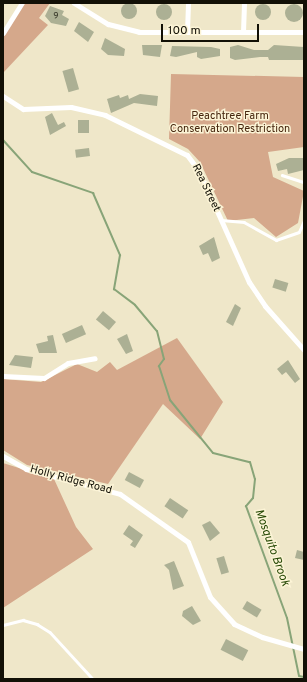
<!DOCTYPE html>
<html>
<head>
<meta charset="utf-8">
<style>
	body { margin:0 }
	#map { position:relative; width:307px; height:682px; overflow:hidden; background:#efe7c9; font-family:Overpass,sans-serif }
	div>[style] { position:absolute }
	.green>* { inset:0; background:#d5a88b }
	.stream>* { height:2px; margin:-1px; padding:0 1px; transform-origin:1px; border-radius:1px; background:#88a478 }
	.building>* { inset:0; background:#acb094; transform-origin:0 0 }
	.round { border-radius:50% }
	.service>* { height:2.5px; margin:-1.25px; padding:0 1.25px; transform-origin:1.25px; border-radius:1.25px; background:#fff }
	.minor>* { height:5px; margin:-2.5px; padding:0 2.5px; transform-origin:2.5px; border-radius:2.5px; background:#fff }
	span { translate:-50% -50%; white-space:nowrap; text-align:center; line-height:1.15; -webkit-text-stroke:3px #fcf4d6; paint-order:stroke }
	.number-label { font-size:9px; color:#38382a }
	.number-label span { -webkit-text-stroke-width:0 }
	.park-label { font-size:11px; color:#46260e }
	.street-label { font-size:11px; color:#121006 }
	.water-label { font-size:12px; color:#234602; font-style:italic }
	.frame { position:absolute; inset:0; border:4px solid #121006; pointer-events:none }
	.scale { position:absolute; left:161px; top:24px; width:98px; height:18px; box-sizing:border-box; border:2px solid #121006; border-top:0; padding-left:5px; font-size:12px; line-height:14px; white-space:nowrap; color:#121006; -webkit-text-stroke:3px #fcf4d6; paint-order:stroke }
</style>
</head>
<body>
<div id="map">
	<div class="green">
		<div style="clip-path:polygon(22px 3px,50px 3px,39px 18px,48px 25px,3px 73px,3px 33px)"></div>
		<div style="clip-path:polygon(171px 74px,304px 77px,304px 147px,268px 152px,273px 177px,304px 191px,298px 223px,276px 237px,254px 218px,228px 221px,200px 162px,188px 149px,169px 139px)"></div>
		<div style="clip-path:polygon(177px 338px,223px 402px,200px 439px,163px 404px,108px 484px,27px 465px,3px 450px,3px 379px,41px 382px,77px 364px,97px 372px,110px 362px,117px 370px)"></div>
		<div style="clip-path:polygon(3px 463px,54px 479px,76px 527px,93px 549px,3px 608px)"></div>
	</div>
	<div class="stream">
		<div style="left:3px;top:140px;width:43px;rotate:47.8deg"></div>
		<div style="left:32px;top:172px;width:65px;rotate:19deg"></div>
		<div style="left:93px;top:193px;width:68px;rotate:66.5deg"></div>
		<div style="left:120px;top:255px;width:35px;rotate:100deg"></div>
		<div style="left:114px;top:289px;width:26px;rotate:37deg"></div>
		<div style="left:135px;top:305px;width:34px;rotate:50deg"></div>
		<div style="left:157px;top:331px;width:29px;rotate:76deg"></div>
		<div style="left:164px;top:359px;width:9px;rotate:126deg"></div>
		<div style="left:159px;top:366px;width:36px;rotate:72deg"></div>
		<div style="left:170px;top:400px;width:68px;rotate:50.9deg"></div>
		<div style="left:213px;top:453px;width:38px;rotate:14deg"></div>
		<div style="left:250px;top:462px;width:18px;rotate:74deg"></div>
		<div style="left:255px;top:479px;width:19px;rotate:96deg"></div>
		<div style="left:253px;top:498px;width:11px;rotate:131deg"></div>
		<div style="left:246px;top:506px;width:119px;rotate:69.9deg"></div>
		<div style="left:287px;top:618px;width:59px;rotate:78.3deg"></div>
		<div style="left:299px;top:676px;width:5px;rotate:11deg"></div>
	</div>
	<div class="building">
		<div class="round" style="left:121px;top:3px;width:16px;height:16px"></div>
		<div class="round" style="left:255px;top:4px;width:16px;height:16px"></div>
		<div class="round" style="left:156px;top:4px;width:16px;height:16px"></div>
		<div class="round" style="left:285px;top:4px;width:18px;height:18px"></div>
		<div style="clip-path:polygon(50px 6px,64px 11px,62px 15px,69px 19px,66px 26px,51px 23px,45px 16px)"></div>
		<div style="clip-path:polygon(79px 22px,94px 32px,88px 42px,74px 31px)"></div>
		<div style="clip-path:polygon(105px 38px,125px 49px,124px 56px,108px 55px,101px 49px)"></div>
		<div style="clip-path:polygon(142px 45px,162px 45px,160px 57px,143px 55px)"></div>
		<div style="clip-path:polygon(238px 45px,254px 50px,268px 50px,274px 45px,304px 47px,304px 60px,269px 60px,268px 57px,260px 57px,235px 60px,230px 58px,230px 47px)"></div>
		<div style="clip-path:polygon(172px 46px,211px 47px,220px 49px,220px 56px,201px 59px,197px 57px,197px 52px,176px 57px,170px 56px)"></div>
		<div style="left:73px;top:68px;width:22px;height:11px;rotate:74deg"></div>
		<div style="clip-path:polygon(140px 94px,158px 96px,157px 106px,134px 103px,111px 113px,107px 99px,119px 95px,120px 98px,128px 95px,129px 99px)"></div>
		<div style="clip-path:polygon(52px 113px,58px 125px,64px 122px,66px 126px,50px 135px,45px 117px)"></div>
		<div style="left:78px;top:120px;width:11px;height:13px"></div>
		<div style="left:89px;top:148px;width:8px;height:14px;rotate:83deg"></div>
		<div style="clip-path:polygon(289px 158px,304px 158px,304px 170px,288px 174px,287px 169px,278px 171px,276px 164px)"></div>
		<div style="clip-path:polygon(214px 237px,220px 258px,212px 262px,208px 253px,203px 255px,199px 246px)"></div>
		<div style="left:275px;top:279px;width:14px;height:9px;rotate:17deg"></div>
		<div style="clip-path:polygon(235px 304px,241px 308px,233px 326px,226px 322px)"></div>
		<div style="left:103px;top:311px;width:17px;height:11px;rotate:40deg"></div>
		<div style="left:82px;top:325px;width:10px;height:22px;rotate:66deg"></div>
		<div style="clip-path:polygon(127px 334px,133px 351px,126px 354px,117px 339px)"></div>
		<div style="clip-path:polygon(53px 335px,57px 353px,39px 353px,36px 344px,48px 341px,47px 336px)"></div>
		<div style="clip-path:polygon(15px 355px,33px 357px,31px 368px,9px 365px)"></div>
		<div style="clip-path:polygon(288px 360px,300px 379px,295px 383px,286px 372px,282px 375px,277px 369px)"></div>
		<div style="left:129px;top:472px;width:17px;height:9px;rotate:28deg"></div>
		<div style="left:170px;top:498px;width:22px;height:10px;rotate:34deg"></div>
		<div style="clip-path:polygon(210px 521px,220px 533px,210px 541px,202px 525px)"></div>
		<div style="clip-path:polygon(129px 525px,143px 535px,135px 548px,130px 545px,133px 541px,123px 534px)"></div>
		<div style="clip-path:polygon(297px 550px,304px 552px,304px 560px,295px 558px)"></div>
		<div style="left:224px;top:556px;width:17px;height:8px;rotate:73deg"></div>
		<div style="clip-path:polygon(174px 561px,184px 586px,173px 590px,169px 570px,164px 565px)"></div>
		<div style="left:247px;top:601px;width:17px;height:9px;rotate:31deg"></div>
		<div style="clip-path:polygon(192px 606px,201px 621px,193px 625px,182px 616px,183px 611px)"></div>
		<div style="left:226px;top:639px;width:25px;height:12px;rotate:27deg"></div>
	</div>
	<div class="service">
		<div style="left:282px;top:175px;width:23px;rotate:18deg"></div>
		<div style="left:221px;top:220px;width:23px;rotate:5deg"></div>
		<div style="left:244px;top:222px;width:37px;rotate:29deg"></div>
		<div style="left:276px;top:240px;width:24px;rotate:-19deg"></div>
		<div style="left:299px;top:232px;width:12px;rotate:-66deg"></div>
		<div style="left:3px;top:625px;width:21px;rotate:-14deg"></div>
		<div style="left:23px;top:620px;width:15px;rotate:16deg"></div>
		<div style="left:37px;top:624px;width:15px;rotate:32deg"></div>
		<div style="left:50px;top:632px;width:64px;rotate:47.5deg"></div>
	</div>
	<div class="minor">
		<div style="left:74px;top:3px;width:40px;rotate:32deg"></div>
		<div style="left:108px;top:24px;width:32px;rotate:14deg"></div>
		<div style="left:139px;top:32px;width:165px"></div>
		<div style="left:187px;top:32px;width:29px;rotate:-88deg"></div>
		<div style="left:243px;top:32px;width:29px;rotate:-88deg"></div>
		<div style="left:3px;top:33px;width:36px;rotate:-58deg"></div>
		<div style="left:3px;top:96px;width:24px;rotate:33deg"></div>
		<div style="left:23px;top:109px;width:48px;rotate:-2.4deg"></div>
		<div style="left:71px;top:107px;width:35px;rotate:13deg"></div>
		<div style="left:105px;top:115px;width:91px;rotate:26deg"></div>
		<div style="left:187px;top:155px;width:20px;rotate:53deg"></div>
		<div style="left:199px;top:171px;width:122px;rotate:65.8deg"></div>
		<div style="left:249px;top:282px;width:29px;rotate:56deg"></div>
		<div style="left:265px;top:306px;width:59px;rotate:48.4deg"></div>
		<div style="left:3px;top:376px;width:41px;rotate:2.8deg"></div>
		<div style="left:44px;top:378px;width:28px;rotate:-32deg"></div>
		<div style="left:68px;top:363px;width:27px;rotate:-10deg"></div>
		<div style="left:3px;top:456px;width:26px;rotate:29deg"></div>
		<div style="left:26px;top:469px;width:97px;rotate:14.9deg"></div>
		<div style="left:120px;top:494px;width:83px;rotate:35.2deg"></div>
		<div style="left:188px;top:542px;width:59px;rotate:68.2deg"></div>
		<div style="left:210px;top:597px;width:36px;rotate:48deg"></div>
		<div style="left:234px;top:624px;width:31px;rotate:25deg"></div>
		<div style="left:262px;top:637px;width:44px;rotate:15.9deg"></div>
	</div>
	<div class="number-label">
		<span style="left:56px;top:17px">9</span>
	</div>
	<div class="park-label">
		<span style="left:230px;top:123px">Peachtree Farm<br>Conservation Restriction</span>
	</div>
	<div class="street-label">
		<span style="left:206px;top:188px;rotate:64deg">Rea Street</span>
		<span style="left:71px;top:480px;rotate:15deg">Holly Ridge Road</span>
	</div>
	<div class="water-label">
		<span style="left:271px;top:548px;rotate:70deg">Mosquito Brook</span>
	</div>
	<div class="frame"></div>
	<div class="scale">100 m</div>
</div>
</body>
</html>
